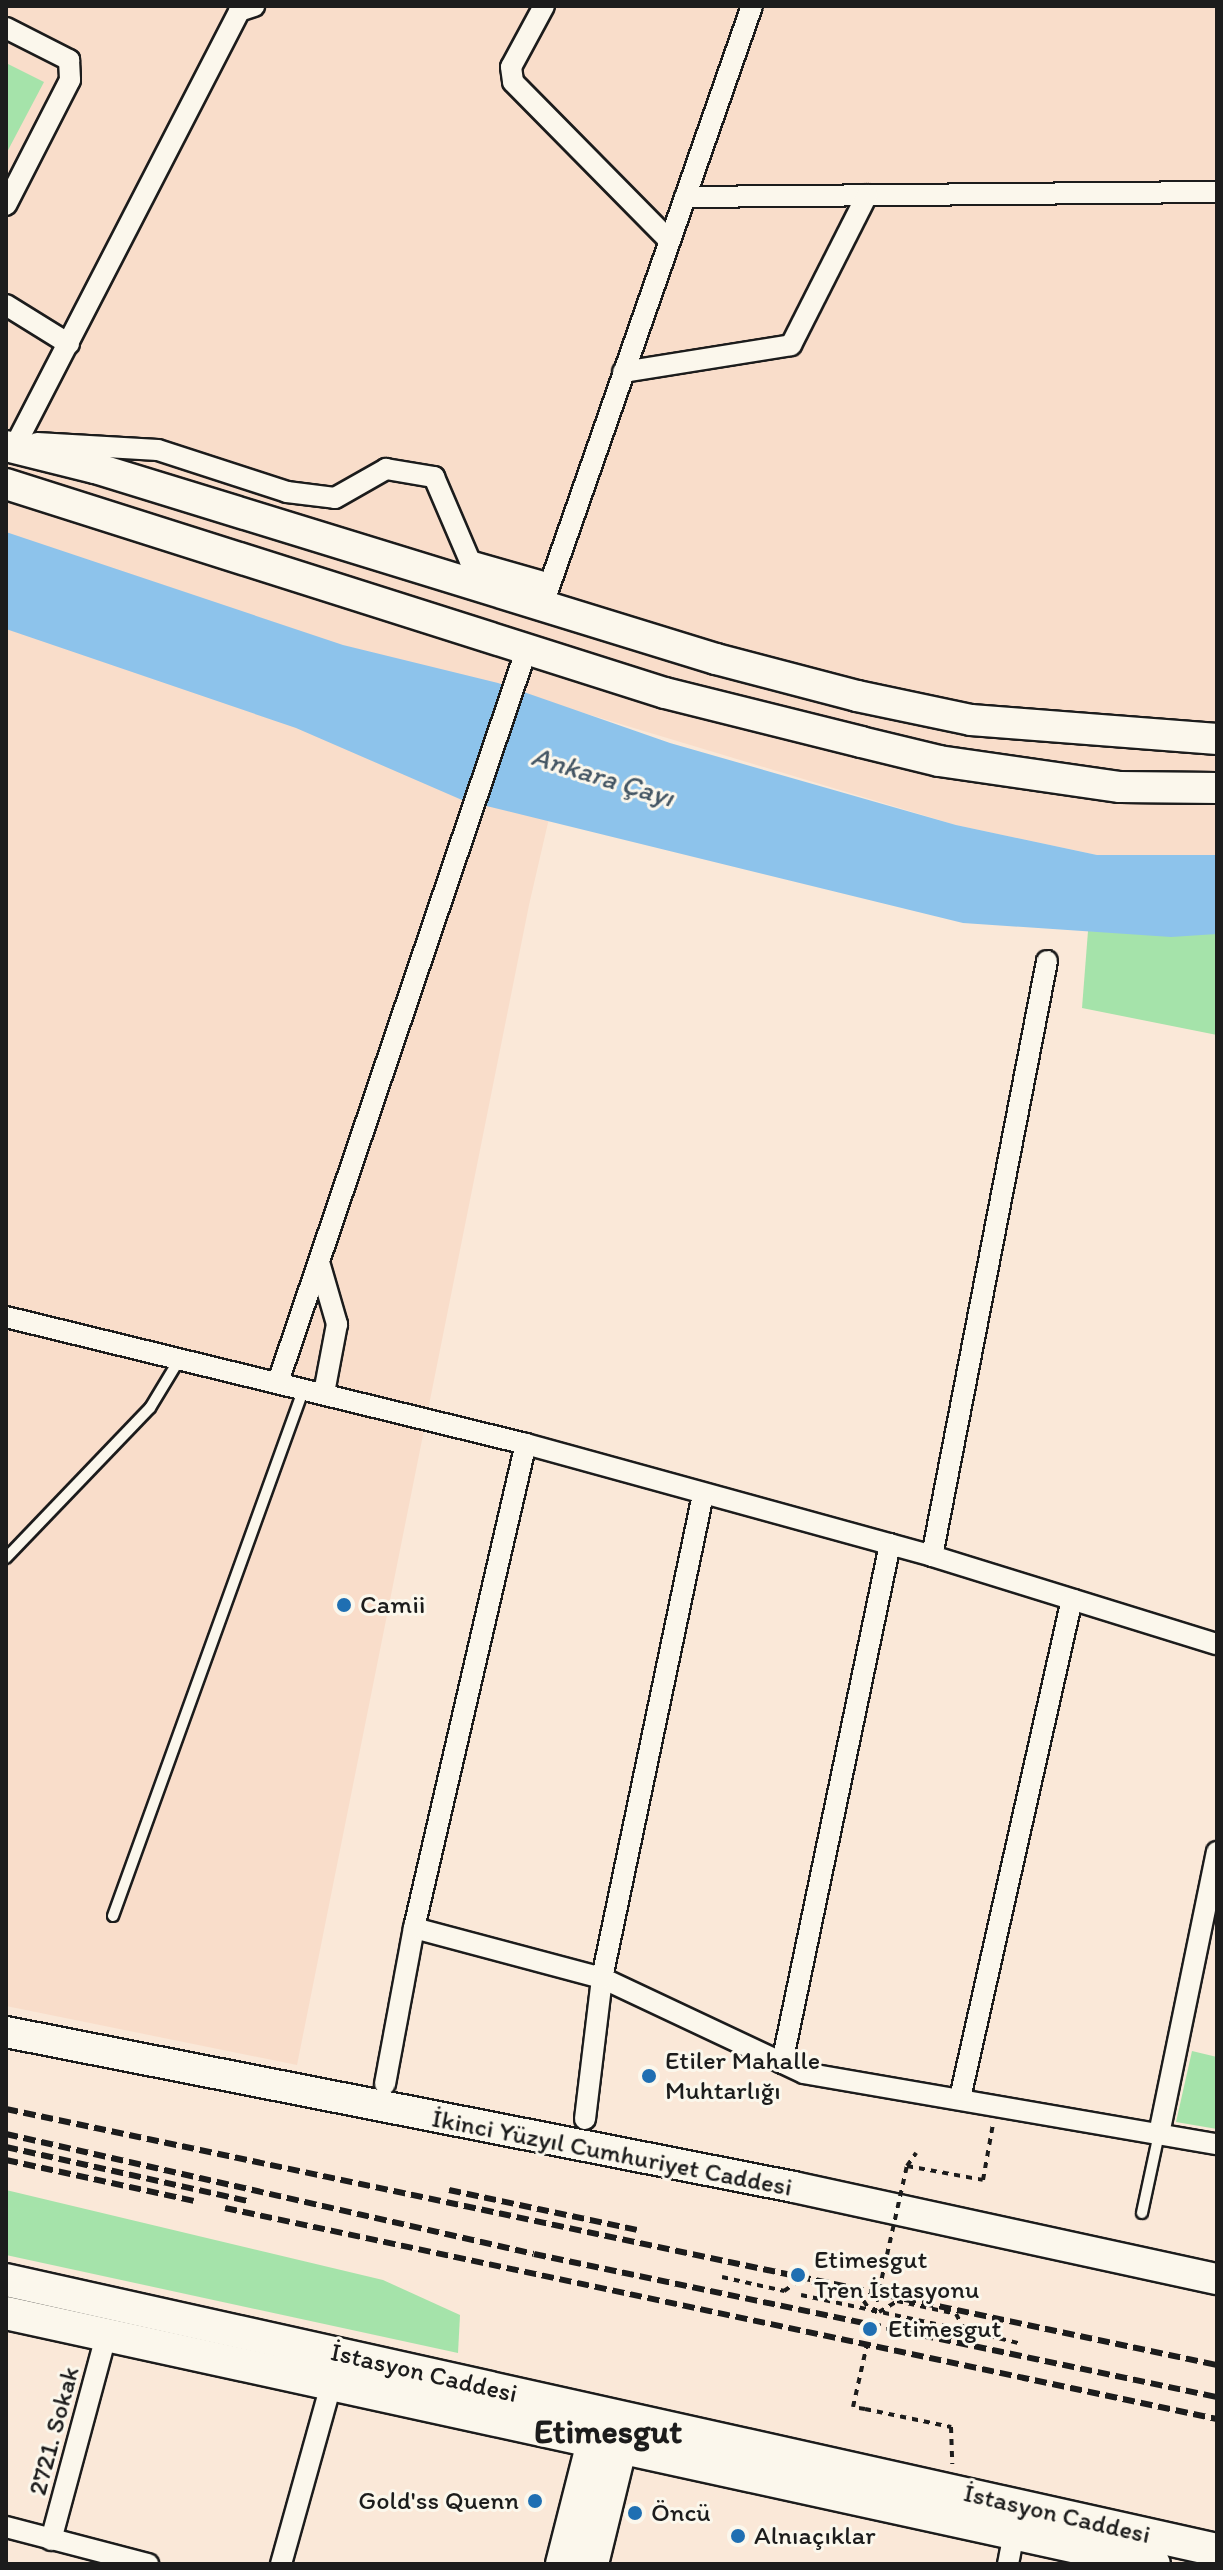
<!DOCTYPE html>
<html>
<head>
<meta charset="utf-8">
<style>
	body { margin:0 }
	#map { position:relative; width:1223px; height:2570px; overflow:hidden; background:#fae8d8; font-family:Itim,sans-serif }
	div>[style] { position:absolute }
	.built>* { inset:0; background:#f9ddca }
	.green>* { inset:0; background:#a5e3aa }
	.water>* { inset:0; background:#8dc3eb }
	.path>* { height:4px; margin-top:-2px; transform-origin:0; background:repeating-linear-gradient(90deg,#1c1c1c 0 6px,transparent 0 12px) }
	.roads { filter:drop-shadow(2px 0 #1c1c1c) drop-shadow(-2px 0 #1c1c1c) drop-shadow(0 2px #1c1c1c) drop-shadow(0 -2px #1c1c1c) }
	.service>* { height:10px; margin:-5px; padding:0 5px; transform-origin:5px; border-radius:5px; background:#fbf7ec }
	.minor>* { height:20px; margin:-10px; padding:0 10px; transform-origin:10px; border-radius:10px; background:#fbf7ec }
	.secondary>* { height:30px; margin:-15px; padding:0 15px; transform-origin:15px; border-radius:15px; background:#fbf7ec }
	.primary>* { height:32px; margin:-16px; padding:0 16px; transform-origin:16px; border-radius:16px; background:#fbf7ec }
	.rail>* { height:6px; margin-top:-3px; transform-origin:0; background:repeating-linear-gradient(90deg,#1c1c1c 0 12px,transparent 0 18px) }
	.path-bridge>* { height:4px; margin-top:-2px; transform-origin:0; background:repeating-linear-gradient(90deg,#1c1c1c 0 6px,transparent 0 12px) }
	.dots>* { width:22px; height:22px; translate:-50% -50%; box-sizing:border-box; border:4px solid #fbf7ec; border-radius:50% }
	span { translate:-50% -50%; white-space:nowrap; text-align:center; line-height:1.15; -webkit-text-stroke:6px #fbf7ec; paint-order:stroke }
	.poi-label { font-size:26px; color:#1c1c1c }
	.left { translate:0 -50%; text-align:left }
	.right { translate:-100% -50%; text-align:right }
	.street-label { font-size:26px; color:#1c1c1c }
	.water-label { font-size:28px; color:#445664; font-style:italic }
	.district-label { font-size:34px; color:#1c1c1c; font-weight:700 }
	.frame { position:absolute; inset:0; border:8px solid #1c1c1c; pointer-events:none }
</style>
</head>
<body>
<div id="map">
	<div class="built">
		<div style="clip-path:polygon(6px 6px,1217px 6px,1217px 855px,1097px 855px,956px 825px,574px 710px,529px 905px,297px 2065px,6px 2006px)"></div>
	</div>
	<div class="green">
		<div style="clip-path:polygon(6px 63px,44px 82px,6px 154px)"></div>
		<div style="clip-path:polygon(1088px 931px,1217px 934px,1217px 1035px,1082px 1008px)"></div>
		<div style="clip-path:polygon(1192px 2051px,1217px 2057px,1217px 2129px,1176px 2122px)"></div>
		<div style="clip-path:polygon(6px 2190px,383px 2280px,460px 2315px,458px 2353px,6px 2255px)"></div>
	</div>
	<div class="water">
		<div style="clip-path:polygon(6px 532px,343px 645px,498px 683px,670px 743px,956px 825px,1097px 855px,1217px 855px,1217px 934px,1171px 937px,963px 923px,462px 800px,296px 728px,6px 629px)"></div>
	</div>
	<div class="path">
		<div style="left:907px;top:2166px;width:77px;rotate:10.4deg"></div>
		<div style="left:983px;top:2180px;width:57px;rotate:-79.9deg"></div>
		<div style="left:722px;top:2277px;width:64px;rotate:12.7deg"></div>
		<div style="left:784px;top:2291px;width:19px;rotate:-35deg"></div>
		<div style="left:800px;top:2280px;width:58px;rotate:10.9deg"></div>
		<div style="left:857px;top:2291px;width:23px;rotate:56deg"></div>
		<div style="left:801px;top:2295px;width:152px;rotate:12.1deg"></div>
		<div style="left:879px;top:2312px;width:21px;rotate:-31deg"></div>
		<div style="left:897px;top:2301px;width:60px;rotate:12.4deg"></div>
		<div style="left:956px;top:2314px;width:18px;rotate:61deg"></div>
		<div style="left:965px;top:2330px;width:55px;rotate:13.8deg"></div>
		<div style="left:865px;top:2409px;width:88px;rotate:11.8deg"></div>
		<div style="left:951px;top:2427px;width:37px;rotate:88deg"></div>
	</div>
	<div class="roads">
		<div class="service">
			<div style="left:6px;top:1558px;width:208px;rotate:-46.2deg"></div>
			<div style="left:150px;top:1408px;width:56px;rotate:-58.9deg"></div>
			<div style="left:113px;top:1916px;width:561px;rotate:-70.11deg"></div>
			<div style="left:1142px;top:2213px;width:81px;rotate:-77.9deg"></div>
		</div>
		<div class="minor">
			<div style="left:544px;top:6px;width:69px;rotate:118.4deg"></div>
			<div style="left:511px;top:67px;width:15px;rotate:82deg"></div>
			<div style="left:513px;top:82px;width:223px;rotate:45.4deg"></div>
			<div style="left:6px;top:28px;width:71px;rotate:26.9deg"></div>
			<div style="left:69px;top:60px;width:20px;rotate:87deg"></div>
			<div style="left:70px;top:80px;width:140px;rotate:117.1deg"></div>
			<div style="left:685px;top:197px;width:532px;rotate:-0.54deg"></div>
			<div style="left:6px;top:305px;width:74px;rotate:31.8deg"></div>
			<div style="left:623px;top:372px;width:170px;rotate:-9.1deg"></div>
			<div style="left:791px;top:345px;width:168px;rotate:-63.1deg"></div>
			<div style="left:19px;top:438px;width:480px;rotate:-62.7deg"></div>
			<div style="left:239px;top:11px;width:16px;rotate:-18deg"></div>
			<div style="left:37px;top:443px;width:121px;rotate:3.3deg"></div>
			<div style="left:158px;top:450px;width:136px;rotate:18deg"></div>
			<div style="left:287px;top:492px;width:48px;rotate:7.1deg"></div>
			<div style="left:335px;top:498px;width:59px;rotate:-29.6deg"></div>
			<div style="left:386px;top:469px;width:49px;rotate:9.5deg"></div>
			<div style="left:434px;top:477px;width:91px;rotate:66.8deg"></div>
			<div style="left:470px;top:561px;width:83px;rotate:16deg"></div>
			<div style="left:543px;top:604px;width:633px;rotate:-70.74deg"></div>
			<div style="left:319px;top:1262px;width:65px;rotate:73.8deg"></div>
			<div style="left:337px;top:1324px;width:70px;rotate:100.7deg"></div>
			<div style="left:6px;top:1317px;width:535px;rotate:13.72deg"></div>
			<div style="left:526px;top:1444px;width:421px;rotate:15.4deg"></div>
			<div style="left:932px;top:1556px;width:298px;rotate:17.2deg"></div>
			<div style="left:278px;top:1382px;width:775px;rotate:-71.26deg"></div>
			<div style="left:932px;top:1556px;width:606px;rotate:-79.06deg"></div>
			<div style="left:414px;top:1928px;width:195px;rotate:14.9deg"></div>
			<div style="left:602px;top:1978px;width:223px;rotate:25.2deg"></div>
			<div style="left:804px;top:2073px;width:419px;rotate:9.8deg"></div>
			<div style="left:782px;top:2063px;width:530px;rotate:-78.24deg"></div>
			<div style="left:385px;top:2084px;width:159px;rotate:-79.5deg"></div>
			<div style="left:414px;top:1928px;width:497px;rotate:-77deg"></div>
			<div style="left:960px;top:2098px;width:511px;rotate:-77.35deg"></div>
			<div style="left:585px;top:2119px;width:142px;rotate:-83.1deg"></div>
			<div style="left:602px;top:1978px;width:495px;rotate:-78.2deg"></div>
			<div style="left:1159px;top:2134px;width:288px;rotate:-78.4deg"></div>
			<div style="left:6px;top:2527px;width:147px;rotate:14.6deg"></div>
			<div style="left:51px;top:2540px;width:211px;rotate:-74.9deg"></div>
			<div style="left:281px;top:2564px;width:186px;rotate:-74.4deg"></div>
			<div style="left:1008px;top:2564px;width:31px;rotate:-79deg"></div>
		</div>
		<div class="secondary">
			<div style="left:6px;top:446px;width:92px;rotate:13.9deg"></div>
			<div style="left:95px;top:468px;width:650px;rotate:17.1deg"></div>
			<div style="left:716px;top:659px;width:146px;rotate:14.7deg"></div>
			<div style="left:857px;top:696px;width:116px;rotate:11.9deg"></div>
			<div style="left:971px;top:720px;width:247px;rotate:4.4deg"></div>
			<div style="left:6px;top:484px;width:691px;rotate:17.6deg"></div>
			<div style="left:665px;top:693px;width:202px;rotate:14deg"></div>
			<div style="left:861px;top:742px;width:80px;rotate:13.7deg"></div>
			<div style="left:939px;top:761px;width:183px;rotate:8.2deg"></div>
			<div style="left:1120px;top:787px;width:97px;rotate:0.6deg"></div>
			<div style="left:6px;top:2032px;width:803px;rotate:11.13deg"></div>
			<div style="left:794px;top:2187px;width:433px;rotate:12.3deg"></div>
		</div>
		<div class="primary">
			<div style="left:6px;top:2280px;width:1241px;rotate:12.57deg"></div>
			<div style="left:6px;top:2313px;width:1175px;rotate:12.33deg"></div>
			<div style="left:562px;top:2564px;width:146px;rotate:-75.7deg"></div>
			<div style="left:592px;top:2564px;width:139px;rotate:-76.3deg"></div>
		</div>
	</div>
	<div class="rail">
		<div style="left:6px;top:2109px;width:1238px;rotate:11.94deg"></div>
		<div style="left:6px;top:2134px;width:541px;rotate:12.8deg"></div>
		<div style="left:534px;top:2254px;width:698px;rotate:11.83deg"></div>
		<div style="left:6px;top:2147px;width:247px;rotate:12.6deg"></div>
		<div style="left:6px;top:2160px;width:192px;rotate:12.3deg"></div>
		<div style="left:449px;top:2190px;width:192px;rotate:12deg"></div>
		<div style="left:225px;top:2208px;width:1014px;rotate:12.01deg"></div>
	</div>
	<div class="path-bridge">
		<div style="left:865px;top:2409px;width:12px;rotate:-171deg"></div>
		<div style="left:853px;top:2407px;width:247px;rotate:-77.4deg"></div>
		<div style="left:907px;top:2166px;width:16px;rotate:-55deg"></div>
	</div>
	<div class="dots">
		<div style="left:344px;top:1605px;background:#1f6fb2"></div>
		<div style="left:649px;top:2076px;background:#1f6fb2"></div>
		<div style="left:798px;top:2275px;background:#1f6fb2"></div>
		<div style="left:870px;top:2329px;background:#1f6fb2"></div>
		<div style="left:535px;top:2501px;background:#1f6fb2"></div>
		<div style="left:635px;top:2513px;background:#1f6fb2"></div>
		<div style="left:738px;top:2536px;background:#1f6fb2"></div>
	</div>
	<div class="poi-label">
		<span class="left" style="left:360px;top:1605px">Camii</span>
		<span class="left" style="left:665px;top:2076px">Etiler Mahalle<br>Muhtarlığı</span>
		<span class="left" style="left:814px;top:2275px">Etimesgut<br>Tren İstasyonu</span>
		<span class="left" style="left:888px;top:2329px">Etimesgut</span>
		<span class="right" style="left:519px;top:2501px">Gold'ss Quenn</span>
		<span class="left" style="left:651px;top:2513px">Öncü</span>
		<span class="left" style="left:754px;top:2536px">Alnıaçıklar</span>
	</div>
	<div class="street-label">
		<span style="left:612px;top:2153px;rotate:11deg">İkinci Yüzyıl Cumhuriyet Caddesi</span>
		<span style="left:424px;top:2373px;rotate:13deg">İstasyon Caddesi</span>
		<span style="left:54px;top:2431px;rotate:-75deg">2721. Sokak</span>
		<span style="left:1057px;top:2514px;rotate:13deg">İstasyon Caddesi</span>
	</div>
	<div class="water-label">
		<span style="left:603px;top:776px;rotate:17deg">Ankara Çayı</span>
	</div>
	<div class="district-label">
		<span style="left:608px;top:2432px">Etimesgut</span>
	</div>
	<div class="frame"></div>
</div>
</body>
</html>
